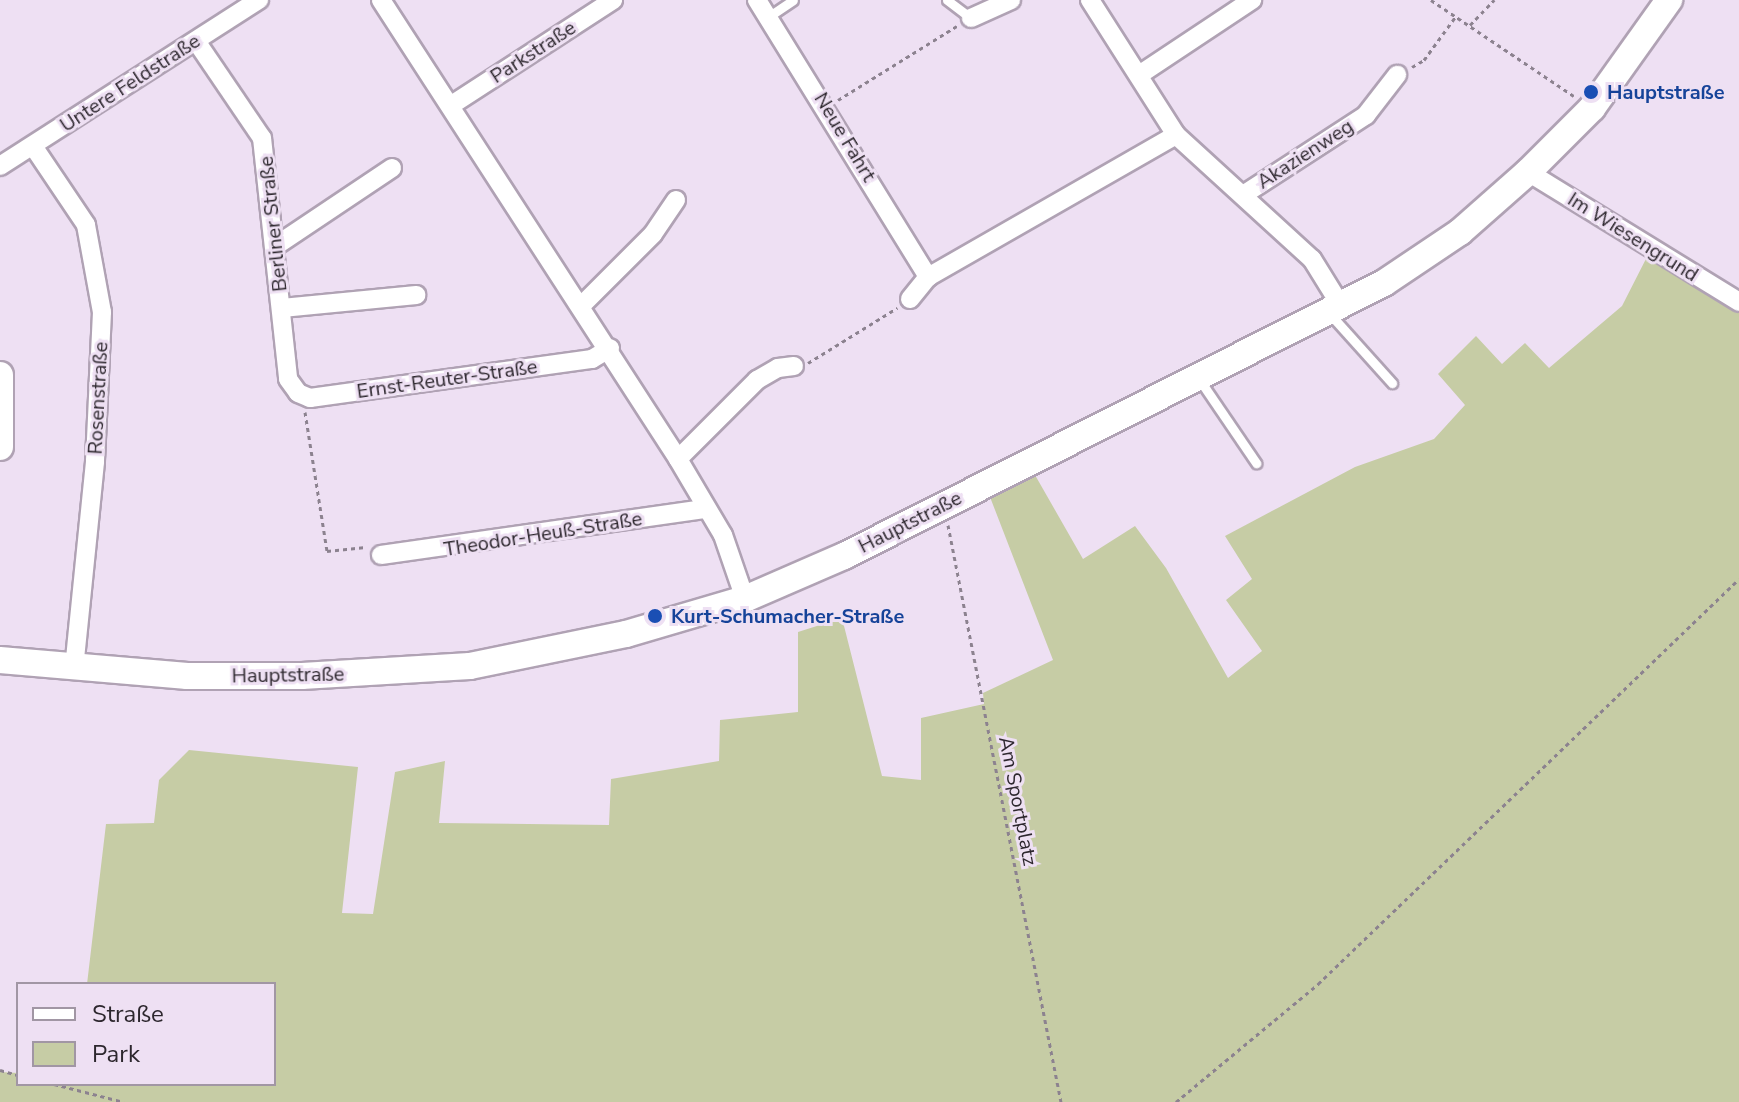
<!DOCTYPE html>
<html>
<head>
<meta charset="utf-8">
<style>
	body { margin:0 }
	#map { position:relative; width:1739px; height:1102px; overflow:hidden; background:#eee0f3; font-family:"Nunito Sans",sans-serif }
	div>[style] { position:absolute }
	.green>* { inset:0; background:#c6cca5 }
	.path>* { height:3px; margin-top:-1.5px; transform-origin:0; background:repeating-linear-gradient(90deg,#8c828f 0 4px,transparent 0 8px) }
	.roads { filter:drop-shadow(2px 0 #b0a2b4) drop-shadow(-2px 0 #b0a2b4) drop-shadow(0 2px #b0a2b4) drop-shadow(0 -2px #b0a2b4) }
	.lane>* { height:9px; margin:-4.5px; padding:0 4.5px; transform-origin:4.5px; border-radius:4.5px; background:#fff }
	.street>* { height:18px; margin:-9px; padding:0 9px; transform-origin:9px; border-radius:9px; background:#fff }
	.secondary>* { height:26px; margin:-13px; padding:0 13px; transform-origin:13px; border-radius:13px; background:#fff }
	.dots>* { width:22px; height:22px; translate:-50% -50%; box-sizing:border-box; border:4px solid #eee0f3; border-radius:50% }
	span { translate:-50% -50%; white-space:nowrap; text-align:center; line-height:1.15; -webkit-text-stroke:6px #eee0f3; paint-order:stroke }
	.street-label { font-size:20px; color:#2d272e }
	.transit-label { font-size:20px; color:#164399; font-weight:700 }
	.left { translate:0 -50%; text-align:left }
	.legend { position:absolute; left:16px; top:982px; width:260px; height:104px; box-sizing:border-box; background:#eee0f3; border:2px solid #a196a4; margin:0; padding:10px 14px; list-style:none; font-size:24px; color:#2d272e }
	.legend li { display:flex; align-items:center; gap:16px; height:40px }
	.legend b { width:40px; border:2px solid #a196a4 }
</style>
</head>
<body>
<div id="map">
	<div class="green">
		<div style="clip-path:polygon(1651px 249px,1739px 302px,1739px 1102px,0 1102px,0 1072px,18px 1073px,18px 1084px,274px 1084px,274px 984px,87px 984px,106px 824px,154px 823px,159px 780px,189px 750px,358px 767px,342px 913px,373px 914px,395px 772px,445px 761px,439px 823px,609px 825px,611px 779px,719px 761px,720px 720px,798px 712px,798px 632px,842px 618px,882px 776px,921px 780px,921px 718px,984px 704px,983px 693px,1053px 660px,990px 497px,1035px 475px,1083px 559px,1135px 526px,1166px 568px,1228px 678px,1262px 651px,1226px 600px,1252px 579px,1225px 536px,1355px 467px,1434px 439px,1465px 405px,1438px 374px,1476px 336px,1502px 364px,1525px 343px,1549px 368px,1622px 306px)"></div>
	</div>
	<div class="path">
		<div style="left:1431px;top:0;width:172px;rotate:33.9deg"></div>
		<div style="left:1470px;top:25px;width:35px;rotate:-46deg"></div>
		<div style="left:1412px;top:67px;width:14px;rotate:-30deg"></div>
		<div style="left:1424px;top:60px;width:54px;rotate:-54deg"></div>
		<div style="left:838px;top:100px;width:140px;rotate:-31.9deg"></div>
		<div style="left:808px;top:363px;width:105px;rotate:-31.7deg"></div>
		<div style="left:305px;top:412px;width:141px;rotate:81deg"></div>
		<div style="left:327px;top:551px;width:39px;rotate:-6deg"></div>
		<div style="left:948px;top:525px;width:588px;rotate:78.92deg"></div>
		<div style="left:0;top:1070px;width:19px;rotate:16deg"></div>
		<div style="left:54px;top:1084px;width:72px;rotate:14.4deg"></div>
		<div style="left:1176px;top:1102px;width:185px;rotate:-39.7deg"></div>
		<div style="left:1318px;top:984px;width:584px;rotate:-43.89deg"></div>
	</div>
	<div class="roads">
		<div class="lane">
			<div style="left:947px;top:0;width:30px;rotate:37deg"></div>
			<div style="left:768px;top:17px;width:30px;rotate:-34deg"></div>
			<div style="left:1330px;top:314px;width:93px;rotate:48.1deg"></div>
			<div style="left:1199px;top:379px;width:102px;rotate:55.8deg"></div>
		</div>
		<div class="street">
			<div style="left:381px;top:0;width:547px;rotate:57.09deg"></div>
			<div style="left:678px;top:459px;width:88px;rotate:59.4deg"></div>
			<div style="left:723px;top:535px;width:68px;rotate:71deg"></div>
			<div style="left:757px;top:0;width:326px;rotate:58.3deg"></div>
			<div style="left:928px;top:277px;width:286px;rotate:-29.8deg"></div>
			<div style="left:1090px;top:0;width:160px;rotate:57.5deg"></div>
			<div style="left:1176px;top:135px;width:184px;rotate:42.4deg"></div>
			<div style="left:1312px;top:259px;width:55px;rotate:58.3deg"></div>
			<div style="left:971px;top:18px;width:44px;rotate:-24.2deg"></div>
			<div style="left:196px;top:41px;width:117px;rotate:55.8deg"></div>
			<div style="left:262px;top:138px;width:242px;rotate:83.8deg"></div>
			<div style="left:288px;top:379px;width:17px;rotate:54deg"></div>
			<div style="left:298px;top:393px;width:13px;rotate:23deg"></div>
			<div style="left:310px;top:398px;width:285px;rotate:-7.9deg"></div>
			<div style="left:592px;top:359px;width:21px;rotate:-31deg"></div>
			<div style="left:1139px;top:75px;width:136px;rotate:-33.6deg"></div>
			<div style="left:453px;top:104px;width:191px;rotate:-33deg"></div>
			<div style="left:33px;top:146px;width:95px;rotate:56.1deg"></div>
			<div style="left:86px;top:225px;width:88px;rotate:79.6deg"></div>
			<div style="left:102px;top:312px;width:150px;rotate:92.7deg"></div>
			<div style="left:95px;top:462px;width:206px;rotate:95.8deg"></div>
			<div style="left:0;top:166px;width:308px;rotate:-32.7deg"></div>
			<div style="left:1528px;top:172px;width:248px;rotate:31.6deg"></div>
			<div style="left:1243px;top:195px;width:147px;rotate:-33deg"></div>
			<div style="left:1366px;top:115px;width:51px;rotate:-52.2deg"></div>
			<div style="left:274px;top:247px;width:142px;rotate:-33.8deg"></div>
			<div style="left:910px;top:299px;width:28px;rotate:-51deg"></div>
			<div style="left:582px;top:305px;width:100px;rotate:-45deg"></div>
			<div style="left:653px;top:234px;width:41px;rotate:-55.9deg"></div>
			<div style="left:282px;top:308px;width:135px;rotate:-5.5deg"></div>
			<div style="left:678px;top:459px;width:112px;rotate:-45deg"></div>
			<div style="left:757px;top:380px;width:24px;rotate:-30deg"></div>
			<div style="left:778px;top:368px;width:16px;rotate:-7deg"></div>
			<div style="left:381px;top:555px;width:328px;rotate:-8.1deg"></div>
		</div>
		<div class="secondary">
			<div style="left:0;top:375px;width:72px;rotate:90deg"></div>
			<div style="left:0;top:660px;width:188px;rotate:4.9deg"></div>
			<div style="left:187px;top:676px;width:115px"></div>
			<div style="left:302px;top:676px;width:168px;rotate:-3.4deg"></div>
			<div style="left:470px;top:666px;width:159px;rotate:-11.6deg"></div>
			<div style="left:626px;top:634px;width:124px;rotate:-16.4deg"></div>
			<div style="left:745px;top:599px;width:108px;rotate:-23.5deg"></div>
			<div style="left:844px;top:556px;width:605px;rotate:-26.82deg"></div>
			<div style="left:1384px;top:283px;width:92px;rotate:-33.9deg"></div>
			<div style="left:1460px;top:232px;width:91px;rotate:-41.4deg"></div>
			<div style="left:1528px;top:172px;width:91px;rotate:-45deg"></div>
			<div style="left:1592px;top:108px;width:133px;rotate:-54.5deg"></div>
		</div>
	</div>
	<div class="dots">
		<div style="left:1591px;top:92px;background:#1a4fb4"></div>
		<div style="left:655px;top:616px;background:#1a4fb4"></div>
	</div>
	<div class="street-label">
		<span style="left:533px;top:52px;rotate:-33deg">Parkstraße</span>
		<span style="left:130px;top:83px;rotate:-33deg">Untere Feldstraße</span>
		<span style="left:845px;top:137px;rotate:59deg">Neue Fahrt</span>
		<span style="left:1305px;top:154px;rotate:-33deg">Akazienweg</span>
		<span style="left:273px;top:224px;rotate:-96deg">Berliner Straße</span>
		<span style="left:1633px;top:237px;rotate:32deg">Im Wiesengrund</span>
		<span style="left:447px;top:379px;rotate:-8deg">Ernst-Reuter-Straße</span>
		<span style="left:98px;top:398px;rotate:-87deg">Rosenstraße</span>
		<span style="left:910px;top:522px;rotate:-27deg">Hauptstraße</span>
		<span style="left:543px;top:534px;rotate:-9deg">Theodor-Heuß-Straße</span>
		<span style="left:288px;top:675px;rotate:-1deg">Hauptstraße</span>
		<span style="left:1018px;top:801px;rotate:79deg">Am Sportplatz</span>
	</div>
	<div class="transit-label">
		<span class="left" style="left:1607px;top:92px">Hauptstraße</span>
		<span class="left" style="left:671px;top:616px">Kurt-Schumacher-Straße</span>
	</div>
	<ul class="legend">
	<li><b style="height:10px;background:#fff"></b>Straße</li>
	<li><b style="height:22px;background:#c6cca5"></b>Park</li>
	</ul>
</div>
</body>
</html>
